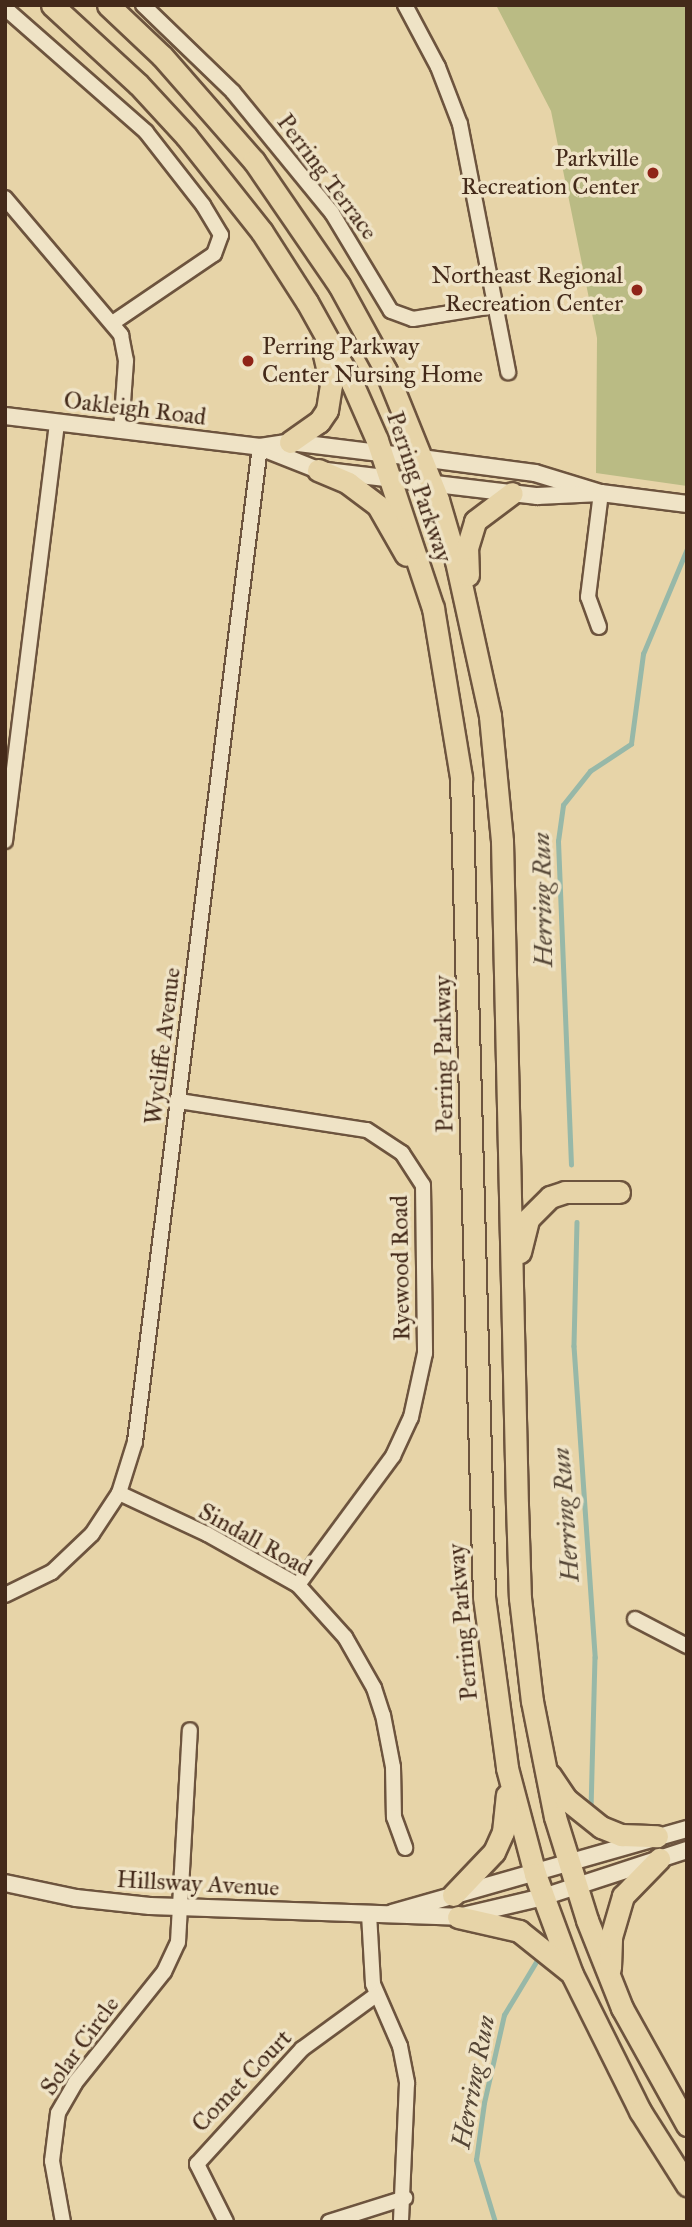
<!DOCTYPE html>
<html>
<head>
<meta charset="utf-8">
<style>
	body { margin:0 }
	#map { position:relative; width:692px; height:2227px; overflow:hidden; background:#e7d4a8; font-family:"IM FELL Great Primer",serif }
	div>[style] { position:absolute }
	.green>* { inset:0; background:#babb84 }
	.stream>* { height:4.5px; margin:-2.25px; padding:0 2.25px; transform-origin:2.25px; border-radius:2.25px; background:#97b8a8 }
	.roads { filter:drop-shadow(2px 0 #6d543e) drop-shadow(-2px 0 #6d543e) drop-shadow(0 2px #6d543e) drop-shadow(0 -2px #6d543e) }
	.minor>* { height:14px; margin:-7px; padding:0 7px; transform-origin:7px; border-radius:7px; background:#efe3c6 }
	.tertiary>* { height:16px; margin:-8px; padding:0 8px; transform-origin:8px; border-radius:8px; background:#efe3c6 }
	.primary>* { height:21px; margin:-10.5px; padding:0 10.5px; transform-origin:10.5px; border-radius:10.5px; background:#e7d4a8 }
	.dots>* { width:19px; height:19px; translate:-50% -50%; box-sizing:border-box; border:4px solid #efe3c6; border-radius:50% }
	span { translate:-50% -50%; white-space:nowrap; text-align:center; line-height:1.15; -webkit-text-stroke:7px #efe3c6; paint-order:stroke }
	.poi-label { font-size:24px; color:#442a1a }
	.right { translate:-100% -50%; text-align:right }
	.left { translate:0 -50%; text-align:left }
	.street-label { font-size:24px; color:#442a1a }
	.water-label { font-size:26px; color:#554636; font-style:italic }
	.frame { position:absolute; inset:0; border:7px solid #442a1a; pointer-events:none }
</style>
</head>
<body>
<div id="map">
	<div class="green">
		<div style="clip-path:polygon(496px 5px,687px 5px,687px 486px,596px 473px,597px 338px,551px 111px)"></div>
	</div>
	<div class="stream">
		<div style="left:571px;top:1165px;width:324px;rotate:-92.3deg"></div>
		<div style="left:558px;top:841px;width:36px;rotate:-82deg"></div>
		<div style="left:563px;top:805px;width:43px;rotate:-51.5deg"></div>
		<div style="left:590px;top:771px;width:49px;rotate:-33.4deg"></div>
		<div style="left:631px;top:744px;width:91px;rotate:-82.4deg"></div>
		<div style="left:643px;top:654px;width:114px;rotate:-67.3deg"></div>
		<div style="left:577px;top:1222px;width:124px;rotate:91.4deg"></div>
		<div style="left:574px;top:1346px;width:312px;rotate:86.1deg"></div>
		<div style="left:595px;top:1657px;width:149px;rotate:91.5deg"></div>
		<div style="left:495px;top:2222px;width:65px;rotate:-107deg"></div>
		<div style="left:476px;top:2160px;width:58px;rotate:-82deg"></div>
		<div style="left:484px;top:2103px;width:90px;rotate:-77.2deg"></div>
		<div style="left:504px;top:2015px;width:68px;rotate:-58.9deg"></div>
	</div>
	<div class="roads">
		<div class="minor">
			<div style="left:143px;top:5px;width:125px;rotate:44deg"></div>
			<div style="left:233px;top:92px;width:156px;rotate:50.7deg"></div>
			<div style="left:332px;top:213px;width:114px;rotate:59deg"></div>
			<div style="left:391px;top:311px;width:23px;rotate:20deg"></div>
			<div style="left:413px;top:319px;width:81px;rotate:-9.2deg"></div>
			<div style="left:405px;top:5px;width:70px;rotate:62deg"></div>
			<div style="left:438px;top:67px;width:61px;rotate:68.9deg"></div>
			<div style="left:460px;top:124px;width:253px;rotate:79deg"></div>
			<div style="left:5px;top:8px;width:188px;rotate:41.3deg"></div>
			<div style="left:146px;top:132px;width:93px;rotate:52deg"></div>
			<div style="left:203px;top:205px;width:35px;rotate:59deg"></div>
			<div style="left:221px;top:235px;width:20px;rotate:110deg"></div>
			<div style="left:214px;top:254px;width:121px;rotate:145.8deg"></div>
			<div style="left:5px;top:198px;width:180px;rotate:49.7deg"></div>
			<div style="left:121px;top:335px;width:26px;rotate:79deg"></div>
			<div style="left:126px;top:361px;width:70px;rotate:94.1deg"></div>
			<div style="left:599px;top:627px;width:32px;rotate:-110deg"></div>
			<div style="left:588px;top:597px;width:105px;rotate:-82.9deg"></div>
			<div style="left:5px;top:841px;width:421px;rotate:-82.9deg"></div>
			<div style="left:179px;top:1101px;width:190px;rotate:8.8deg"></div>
			<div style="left:367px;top:1130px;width:42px;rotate:33.3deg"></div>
			<div style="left:402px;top:1153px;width:38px;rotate:57deg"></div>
			<div style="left:423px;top:1185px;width:168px;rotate:89.3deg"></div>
			<div style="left:425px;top:1353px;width:66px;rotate:102.3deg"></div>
			<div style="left:411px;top:1417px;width:43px;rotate:114.8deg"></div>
			<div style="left:393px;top:1456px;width:160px;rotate:126.4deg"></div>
			<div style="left:119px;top:1493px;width:97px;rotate:25deg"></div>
			<div style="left:207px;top:1534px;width:104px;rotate:29.3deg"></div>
			<div style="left:298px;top:1585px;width:70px;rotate:47.9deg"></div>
			<div style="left:345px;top:1637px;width:59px;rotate:60.4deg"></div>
			<div style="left:374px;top:1688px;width:28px;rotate:72deg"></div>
			<div style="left:383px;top:1715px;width:53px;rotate:79.1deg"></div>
			<div style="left:393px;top:1767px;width:50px;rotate:88.9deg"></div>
			<div style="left:394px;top:1817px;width:33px;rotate:70deg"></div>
			<div style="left:5px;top:1595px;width:52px;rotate:-26.1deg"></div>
			<div style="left:52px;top:1572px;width:55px;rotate:-43.5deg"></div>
			<div style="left:92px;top:1534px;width:49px;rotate:-56.6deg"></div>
			<div style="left:119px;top:1493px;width:53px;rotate:-72.6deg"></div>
			<div style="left:135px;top:1442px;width:1003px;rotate:-82.84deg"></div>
			<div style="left:635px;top:1619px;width:59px;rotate:27.4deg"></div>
			<div style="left:369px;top:1914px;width:70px;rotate:86.7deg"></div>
			<div style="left:373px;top:1984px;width:68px;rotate:66.5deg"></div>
			<div style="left:400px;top:2046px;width:38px;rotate:79deg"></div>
			<div style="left:407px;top:2083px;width:139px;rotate:92.5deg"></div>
			<div style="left:63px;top:2222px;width:62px;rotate:-100.2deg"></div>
			<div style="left:52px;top:2161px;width:48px;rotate:-82.9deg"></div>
			<div style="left:58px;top:2113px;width:34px;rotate:-60deg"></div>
			<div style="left:75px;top:2083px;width:142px;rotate:-51.3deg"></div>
			<div style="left:164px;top:1972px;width:33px;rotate:-65deg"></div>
			<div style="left:178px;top:1942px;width:212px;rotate:-86.8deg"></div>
			<div style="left:226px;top:2222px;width:65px;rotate:-116.6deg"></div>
			<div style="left:197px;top:2164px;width:156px;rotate:-47.6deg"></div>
			<div style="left:302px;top:2049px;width:92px;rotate:-36.1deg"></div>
			<div style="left:329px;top:2222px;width:80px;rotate:-17.5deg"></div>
		</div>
		<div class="tertiary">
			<div style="left:5px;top:416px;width:257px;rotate:6.9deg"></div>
			<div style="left:260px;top:447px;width:30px;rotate:-9deg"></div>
			<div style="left:290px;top:442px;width:132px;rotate:7deg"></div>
			<div style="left:421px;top:458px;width:115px;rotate:7.5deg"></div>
			<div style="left:535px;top:473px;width:69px;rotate:16.9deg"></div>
			<div style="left:260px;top:447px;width:62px;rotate:21.6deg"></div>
			<div style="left:318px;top:470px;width:221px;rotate:6.8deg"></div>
			<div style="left:537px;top:496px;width:64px;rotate:-2.7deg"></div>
			<div style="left:601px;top:493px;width:87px;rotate:7.3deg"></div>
			<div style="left:5px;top:1883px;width:73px;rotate:11.9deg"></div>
			<div style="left:76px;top:1898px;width:74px;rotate:6.2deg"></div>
			<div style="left:150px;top:1906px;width:308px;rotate:2deg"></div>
			<div style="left:458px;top:1917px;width:87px;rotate:-13.2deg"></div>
			<div style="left:543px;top:1897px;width:151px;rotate:-18.1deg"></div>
			<div style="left:392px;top:1913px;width:307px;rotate:-15.9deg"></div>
		</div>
		<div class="primary">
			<div style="left:52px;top:5px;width:117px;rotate:42.6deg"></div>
			<div style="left:138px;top:84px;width:71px;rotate:47.3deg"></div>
			<div style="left:186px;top:136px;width:122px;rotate:51.6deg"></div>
			<div style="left:262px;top:232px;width:83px;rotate:57.3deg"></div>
			<div style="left:307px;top:302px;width:93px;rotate:60.9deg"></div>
			<div style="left:352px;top:383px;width:62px;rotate:66.3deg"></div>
			<div style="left:377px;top:440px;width:177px;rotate:71.6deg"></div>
			<div style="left:433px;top:608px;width:172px;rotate:80.6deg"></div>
			<div style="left:461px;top:778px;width:819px;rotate:88.39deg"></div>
			<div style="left:484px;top:1597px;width:173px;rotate:82.3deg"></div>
			<div style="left:507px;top:1768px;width:110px;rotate:75.2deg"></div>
			<div style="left:535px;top:1874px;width:107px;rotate:69.7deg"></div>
			<div style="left:572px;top:1974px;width:153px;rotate:63.6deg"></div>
			<div style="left:640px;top:2111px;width:88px;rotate:57.6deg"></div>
			<div style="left:108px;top:5px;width:74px;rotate:43.4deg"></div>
			<div style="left:162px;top:56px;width:140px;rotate:48.8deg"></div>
			<div style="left:254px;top:161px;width:150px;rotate:55.6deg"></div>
			<div style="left:339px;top:285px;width:98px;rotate:61.3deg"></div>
			<div style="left:386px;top:371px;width:139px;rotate:68deg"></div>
			<div style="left:438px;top:500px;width:64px;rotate:73.6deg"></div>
			<div style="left:456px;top:561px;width:159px;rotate:77.6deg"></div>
			<div style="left:490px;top:716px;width:126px;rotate:84.5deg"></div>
			<div style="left:502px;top:841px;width:664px;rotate:88.71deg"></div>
			<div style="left:517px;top:1505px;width:93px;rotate:88.2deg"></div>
			<div style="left:520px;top:1598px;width:104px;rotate:83.4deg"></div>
			<div style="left:532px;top:1701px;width:118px;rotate:78.8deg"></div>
			<div style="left:555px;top:1817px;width:108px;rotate:72.7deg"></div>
			<div style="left:587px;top:1920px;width:95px;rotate:68.3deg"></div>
			<div style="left:622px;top:2008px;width:134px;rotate:60.9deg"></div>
			<div style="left:290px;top:442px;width:35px;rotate:-35deg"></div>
			<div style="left:319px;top:422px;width:14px;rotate:-56deg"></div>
			<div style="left:327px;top:410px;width:25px;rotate:-81deg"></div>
			<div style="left:331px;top:385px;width:39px;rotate:-103deg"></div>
			<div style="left:318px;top:470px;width:33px;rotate:23deg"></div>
			<div style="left:348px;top:483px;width:38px;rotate:37deg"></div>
			<div style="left:378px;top:506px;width:56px;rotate:60.3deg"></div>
			<div style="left:468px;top:575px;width:27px;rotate:-92deg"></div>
			<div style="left:467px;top:548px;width:28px;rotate:-73deg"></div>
			<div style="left:475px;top:521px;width:46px;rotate:-37.1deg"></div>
			<div style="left:520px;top:1252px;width:34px;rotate:-76deg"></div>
			<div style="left:528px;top:1219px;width:31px;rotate:-45deg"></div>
			<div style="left:550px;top:1197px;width:16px;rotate:-18deg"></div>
			<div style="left:565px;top:1192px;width:54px"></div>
			<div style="left:550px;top:1775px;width:29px;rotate:56deg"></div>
			<div style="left:566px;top:1799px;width:45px;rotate:38.7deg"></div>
			<div style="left:601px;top:1827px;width:22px;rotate:22deg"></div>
			<div style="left:621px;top:1835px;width:36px;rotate:2deg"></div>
			<div style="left:453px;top:1895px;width:59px;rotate:-46.4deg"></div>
			<div style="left:494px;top:1852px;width:22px;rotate:-66deg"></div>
			<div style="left:503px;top:1832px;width:37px;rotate:-84deg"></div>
			<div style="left:458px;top:1917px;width:63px;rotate:12.9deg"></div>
			<div style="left:519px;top:1931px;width:64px;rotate:38.7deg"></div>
			<div style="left:610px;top:1968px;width:31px;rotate:-88deg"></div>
			<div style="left:611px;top:1937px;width:43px;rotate:-73.7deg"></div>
			<div style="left:623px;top:1896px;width:52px;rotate:-45.8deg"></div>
		</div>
	</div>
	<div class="dots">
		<div style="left:653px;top:173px;background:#8f2418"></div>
		<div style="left:637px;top:290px;background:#8f2418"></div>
		<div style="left:248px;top:361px;background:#8f2418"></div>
	</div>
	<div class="poi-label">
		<span class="right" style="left:639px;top:173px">Parkville<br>Recreation Center</span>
		<span class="right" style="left:623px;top:290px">Northeast Regional<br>Recreation Center</span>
		<span class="left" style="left:262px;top:361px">Perring Parkway<br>Center Nursing Home</span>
	</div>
	<div class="street-label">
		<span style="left:327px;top:177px;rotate:53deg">Perring Terrace</span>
		<span style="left:135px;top:409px;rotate:7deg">Oakleigh Road</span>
		<span style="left:419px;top:487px;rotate:71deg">Perring Parkway</span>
		<span style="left:163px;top:1046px;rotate:-83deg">Wycliffe Avenue</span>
		<span style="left:444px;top:1054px;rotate:-91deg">Perring Parkway</span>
		<span style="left:401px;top:1268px;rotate:-91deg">Ryewood Road</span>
		<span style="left:255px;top:1540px;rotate:29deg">Sindall Road</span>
		<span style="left:463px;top:1622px;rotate:-95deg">Perring Parkway</span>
		<span style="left:198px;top:1884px;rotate:3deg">Hillsway Avenue</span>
		<span style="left:80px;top:2046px;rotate:-54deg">Solar Circle</span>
		<span style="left:242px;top:2081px;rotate:-46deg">Comet Court</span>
	</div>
	<div class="water-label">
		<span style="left:543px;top:900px;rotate:-91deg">Herring Run</span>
		<span style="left:566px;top:1515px;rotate:-94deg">Herring Run</span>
		<span style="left:474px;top:2082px;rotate:-79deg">Herring Run</span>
	</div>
	<div class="frame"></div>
</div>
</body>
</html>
